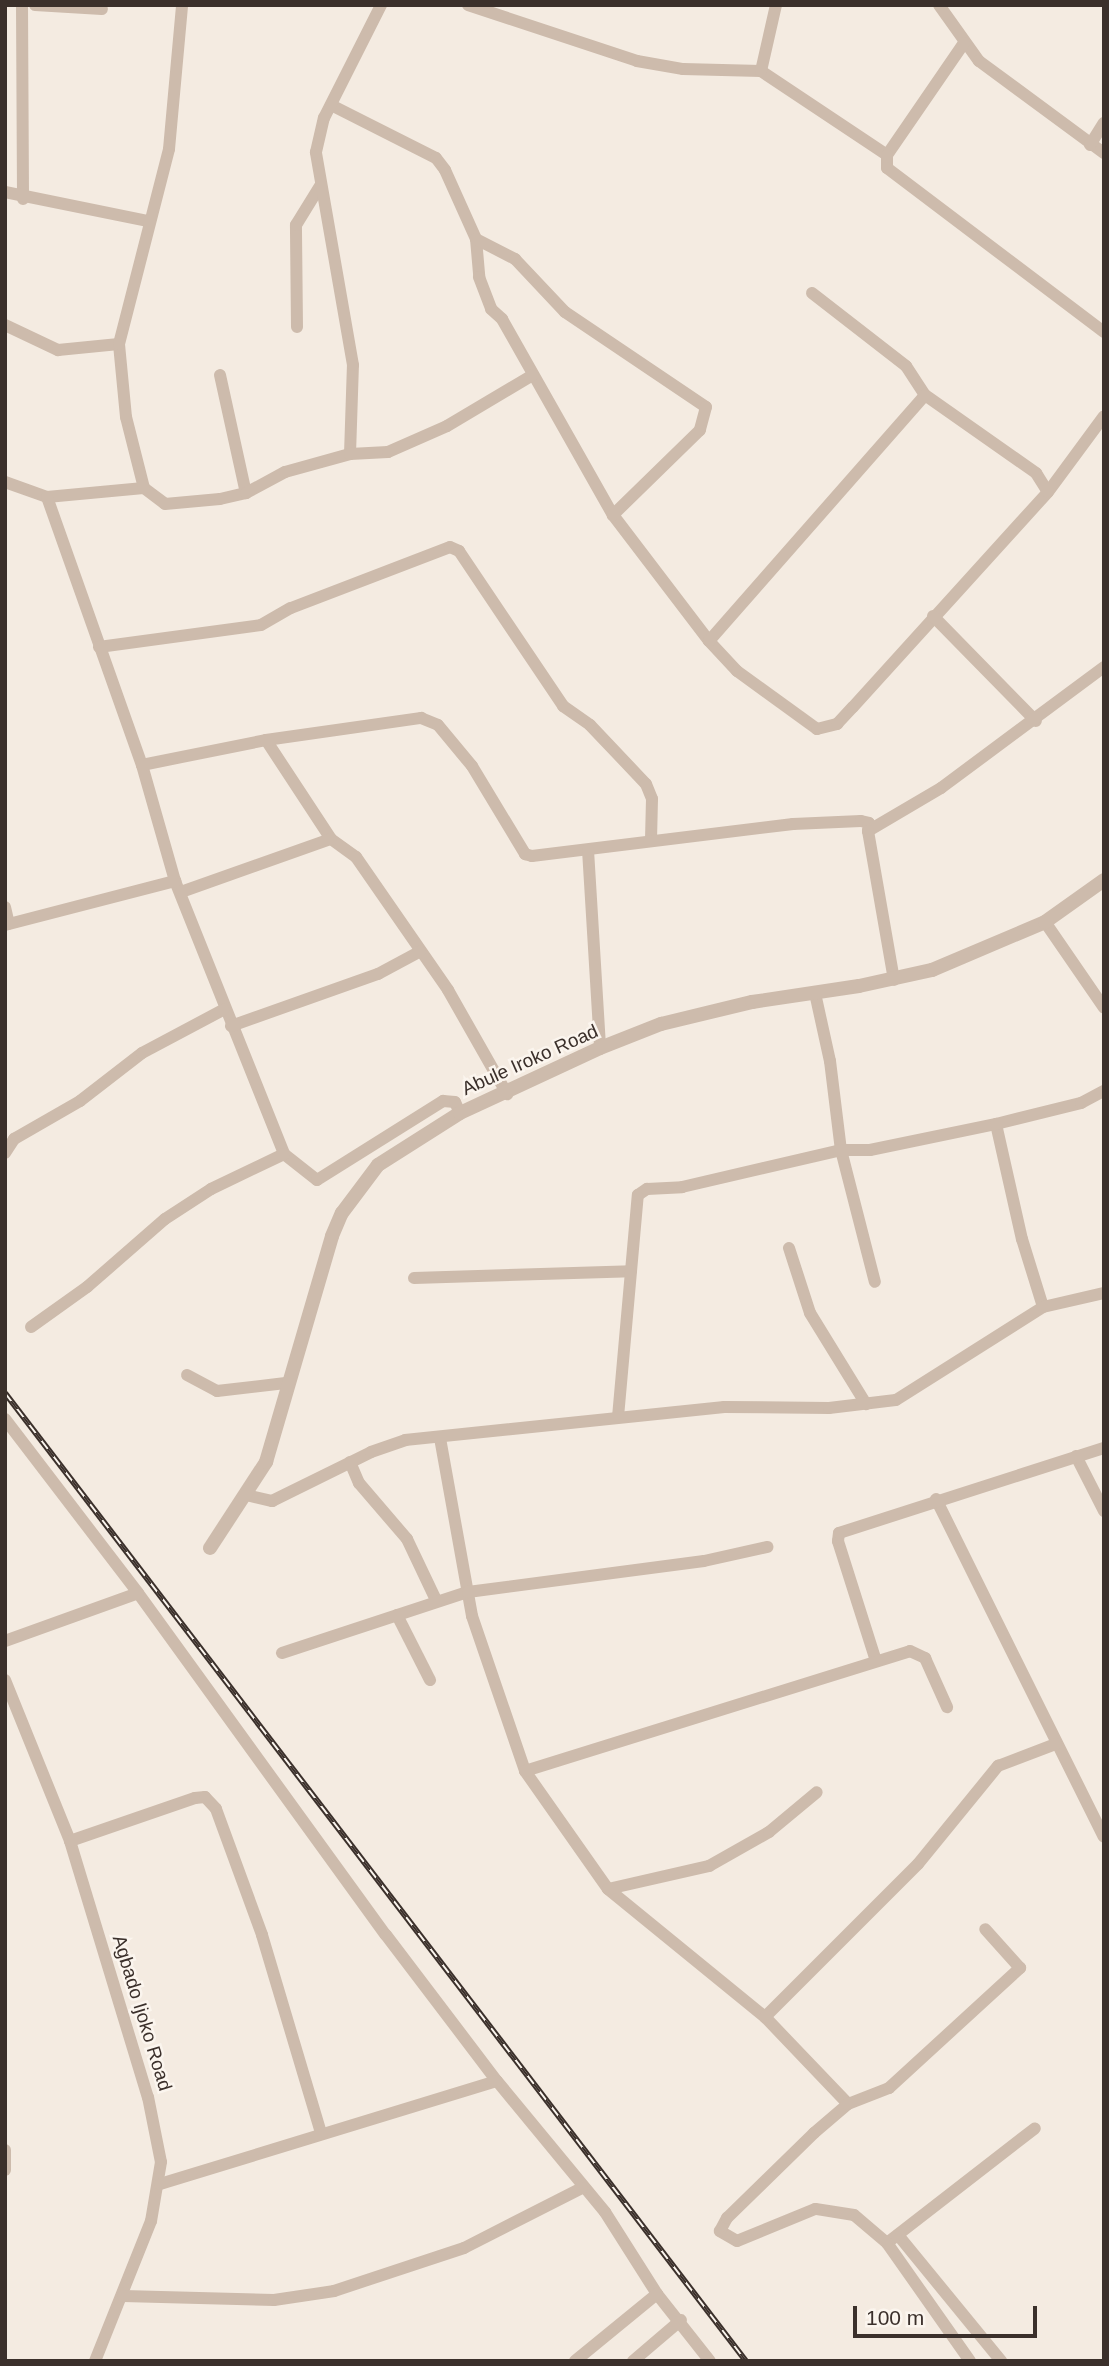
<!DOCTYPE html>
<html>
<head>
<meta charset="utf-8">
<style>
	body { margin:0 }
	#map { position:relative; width:1109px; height:2366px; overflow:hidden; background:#f4ebe1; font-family:Arial,sans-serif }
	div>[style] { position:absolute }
	.minor>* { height:12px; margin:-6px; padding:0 6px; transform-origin:6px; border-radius:6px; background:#cdbbac }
	.tertiary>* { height:14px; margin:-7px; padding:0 7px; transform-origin:7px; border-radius:7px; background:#cdbbac }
	.rail>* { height:6px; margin-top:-3px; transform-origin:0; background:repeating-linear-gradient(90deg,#fbf5ee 0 10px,#3b302b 0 20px); box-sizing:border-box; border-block:2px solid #3b302b }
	span { translate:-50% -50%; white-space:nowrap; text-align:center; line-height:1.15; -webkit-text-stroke:5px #fbf5ee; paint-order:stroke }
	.street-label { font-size:19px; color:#3b302b }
	.frame { position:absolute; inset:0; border:7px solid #3b302b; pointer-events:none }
	.scale { position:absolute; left:853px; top:2306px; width:184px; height:32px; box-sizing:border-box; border:4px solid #3b302b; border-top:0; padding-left:9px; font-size:21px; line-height:24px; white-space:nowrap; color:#3b302b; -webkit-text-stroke:5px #fbf5ee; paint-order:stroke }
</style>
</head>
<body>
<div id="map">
	<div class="minor">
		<div style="left:22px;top:5px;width:194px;rotate:89.7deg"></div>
		<div style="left:35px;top:5px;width:67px;rotate:3.4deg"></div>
		<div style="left:468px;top:5px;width:178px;rotate:18.3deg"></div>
		<div style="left:637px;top:61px;width:47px;rotate:9.9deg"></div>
		<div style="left:683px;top:69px;width:78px;rotate:1.5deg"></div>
		<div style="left:761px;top:71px;width:151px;rotate:33.7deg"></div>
		<div style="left:939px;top:5px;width:69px;rotate:54.5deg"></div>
		<div style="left:979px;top:61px;width:155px;rotate:36.4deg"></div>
		<div style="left:964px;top:43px;width:136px;rotate:124.5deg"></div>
		<div style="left:887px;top:155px;width:13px;rotate:90deg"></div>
		<div style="left:887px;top:168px;width:272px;rotate:37.1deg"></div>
		<div style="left:761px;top:71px;width:68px;rotate:-77.2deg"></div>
		<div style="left:333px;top:106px;width:115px;rotate:26.8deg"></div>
		<div style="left:436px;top:158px;width:15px;rotate:53deg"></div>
		<div style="left:445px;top:170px;width:76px;rotate:65.8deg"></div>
		<div style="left:476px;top:239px;width:38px;rotate:85deg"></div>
		<div style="left:479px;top:277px;width:34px;rotate:69deg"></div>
		<div style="left:491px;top:309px;width:15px;rotate:42deg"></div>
		<div style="left:502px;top:319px;width:225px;rotate:60.5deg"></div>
		<div style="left:613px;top:515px;width:158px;rotate:52.7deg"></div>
		<div style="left:709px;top:641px;width:41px;rotate:47deg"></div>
		<div style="left:737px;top:671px;width:99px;rotate:35.9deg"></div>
		<div style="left:817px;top:729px;width:21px;rotate:-14deg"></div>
		<div style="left:837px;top:724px;width:23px;rotate:-47deg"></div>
		<div style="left:853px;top:707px;width:290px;rotate:-47.8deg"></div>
		<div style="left:1048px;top:492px;width:94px;rotate:-53.6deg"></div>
		<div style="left:1090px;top:145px;width:26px;rotate:-58deg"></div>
		<div style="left:5px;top:192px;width:145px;rotate:11.5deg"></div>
		<div style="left:476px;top:239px;width:44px;rotate:27.1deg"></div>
		<div style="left:515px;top:259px;width:73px;rotate:46.7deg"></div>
		<div style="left:565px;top:312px;width:170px;rotate:34deg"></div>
		<div style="left:706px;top:407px;width:24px;rotate:105deg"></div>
		<div style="left:700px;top:430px;width:122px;rotate:135.7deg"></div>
		<div style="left:812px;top:293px;width:119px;rotate:37.8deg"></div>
		<div style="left:906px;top:366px;width:35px;rotate:57deg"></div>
		<div style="left:925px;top:395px;width:136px;rotate:35.1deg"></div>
		<div style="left:1036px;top:473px;width:22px;rotate:58deg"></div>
		<div style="left:5px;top:325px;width:59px;rotate:25.3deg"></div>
		<div style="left:58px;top:350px;width:61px;rotate:-5.6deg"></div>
		<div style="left:297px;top:327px;width:102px;rotate:-90.6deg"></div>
		<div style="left:296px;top:225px;width:46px;rotate:-58.4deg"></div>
		<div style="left:220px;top:375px;width:121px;rotate:77.6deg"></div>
		<div style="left:350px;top:454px;width:89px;rotate:-88.1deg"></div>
		<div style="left:353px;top:365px;width:216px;rotate:-99.9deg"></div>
		<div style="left:316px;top:152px;width:35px;rotate:-77deg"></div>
		<div style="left:324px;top:118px;width:127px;rotate:-63.2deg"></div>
		<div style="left:5px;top:482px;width:45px;rotate:19.7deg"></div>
		<div style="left:47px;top:497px;width:97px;rotate:-5.3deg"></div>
		<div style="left:144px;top:488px;width:26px;rotate:37deg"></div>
		<div style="left:165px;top:504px;width:55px;rotate:-5.2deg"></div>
		<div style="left:220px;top:499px;width:27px;rotate:-13deg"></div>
		<div style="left:246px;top:493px;width:44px;rotate:-28.3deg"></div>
		<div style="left:285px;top:472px;width:67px;rotate:-15.5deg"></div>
		<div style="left:350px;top:454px;width:38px;rotate:-3deg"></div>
		<div style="left:388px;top:452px;width:64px;rotate:-23.8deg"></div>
		<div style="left:447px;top:426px;width:100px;rotate:-30.7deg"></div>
		<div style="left:144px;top:488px;width:73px;rotate:-104.2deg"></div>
		<div style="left:126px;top:417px;width:73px;rotate:-95.5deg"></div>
		<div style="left:119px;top:344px;width:201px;rotate:-75.6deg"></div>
		<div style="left:169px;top:149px;width:145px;rotate:-84.8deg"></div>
		<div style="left:47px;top:497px;width:284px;rotate:70.5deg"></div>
		<div style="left:142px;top:765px;width:121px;rotate:74.1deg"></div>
		<div style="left:175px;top:881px;width:294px;rotate:68.2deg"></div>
		<div style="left:284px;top:1154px;width:42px;rotate:38.2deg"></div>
		<div style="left:317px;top:1180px;width:149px;rotate:-32.1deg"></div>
		<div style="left:443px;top:1101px;width:12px;rotate:5deg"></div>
		<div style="left:455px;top:1102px;width:12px;rotate:66deg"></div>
		<div style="left:933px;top:616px;width:147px;rotate:45.6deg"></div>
		<div style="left:709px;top:641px;width:327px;rotate:-48.7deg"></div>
		<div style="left:99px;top:647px;width:163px;rotate:-7.7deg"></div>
		<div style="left:261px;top:625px;width:34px;rotate:-30deg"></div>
		<div style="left:291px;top:608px;width:170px;rotate:-21deg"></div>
		<div style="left:450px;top:547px;width:10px;rotate:24deg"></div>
		<div style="left:459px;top:551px;width:187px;rotate:56.1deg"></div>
		<div style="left:563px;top:706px;width:33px;rotate:35deg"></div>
		<div style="left:590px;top:725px;width:81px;rotate:46.5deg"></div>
		<div style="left:646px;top:784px;width:16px;rotate:68deg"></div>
		<div style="left:652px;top:799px;width:40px;rotate:91.4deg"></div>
		<div style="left:266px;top:740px;width:118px;rotate:56.7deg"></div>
		<div style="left:331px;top:839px;width:31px;rotate:36deg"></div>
		<div style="left:356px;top:857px;width:162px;rotate:55.3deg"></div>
		<div style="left:448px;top:990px;width:120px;rotate:60.4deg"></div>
		<div style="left:142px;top:765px;width:126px;rotate:-11.4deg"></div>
		<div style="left:266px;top:740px;width:157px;rotate:-8.1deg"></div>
		<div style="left:421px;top:718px;width:18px;rotate:22deg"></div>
		<div style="left:438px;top:725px;width:53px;rotate:50.3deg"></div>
		<div style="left:472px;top:766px;width:103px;rotate:58.9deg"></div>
		<div style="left:525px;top:854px;width:7px;rotate:16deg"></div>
		<div style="left:532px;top:856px;width:263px;rotate:-7deg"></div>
		<div style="left:793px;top:824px;width:68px;rotate:-2.5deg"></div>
		<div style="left:861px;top:821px;width:8px;rotate:14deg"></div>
		<div style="left:869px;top:823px;width:8px;rotate:97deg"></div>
		<div style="left:868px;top:831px;width:85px;rotate:-30.5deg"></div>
		<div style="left:941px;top:788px;width:203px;rotate:-36.6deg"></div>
		<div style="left:868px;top:831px;width:151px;rotate:80.1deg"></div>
		<div style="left:588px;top:850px;width:198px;rotate:86.5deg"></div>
		<div style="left:181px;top:892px;width:159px;rotate:-19.5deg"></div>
		<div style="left:5px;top:907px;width:17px;rotate:77deg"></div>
		<div style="left:1045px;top:922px;width:104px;rotate:55.5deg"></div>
		<div style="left:5px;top:925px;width:176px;rotate:-14.5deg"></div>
		<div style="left:815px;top:993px;width:70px;rotate:77.6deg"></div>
		<div style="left:830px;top:1061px;width:90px;rotate:83deg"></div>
		<div style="left:841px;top:1150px;width:136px;rotate:75.6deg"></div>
		<div style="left:231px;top:1026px;width:156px;rotate:-19.5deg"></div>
		<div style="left:378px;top:974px;width:47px;rotate:-28.2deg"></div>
		<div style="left:996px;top:1124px;width:118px;rotate:77.3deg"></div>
		<div style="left:1022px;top:1239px;width:71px;rotate:72.8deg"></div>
		<div style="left:5px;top:1153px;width:17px;rotate:-57deg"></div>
		<div style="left:14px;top:1139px;width:76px;rotate:-29.9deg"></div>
		<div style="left:80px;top:1101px;width:78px;rotate:-37.7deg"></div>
		<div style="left:142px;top:1053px;width:92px;rotate:-28deg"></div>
		<div style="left:789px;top:1248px;width:68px;rotate:72.1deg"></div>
		<div style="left:810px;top:1313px;width:107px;rotate:58.4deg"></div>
		<div style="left:414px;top:1278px;width:217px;rotate:-1.8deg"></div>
		<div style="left:31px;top:1327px;width:69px;rotate:-35.5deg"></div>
		<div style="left:87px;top:1287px;width:103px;rotate:-41.1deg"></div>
		<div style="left:165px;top:1219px;width:55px;rotate:-33.1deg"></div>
		<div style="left:211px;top:1189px;width:81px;rotate:-25.6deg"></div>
		<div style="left:187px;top:1375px;width:34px;rotate:28deg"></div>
		<div style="left:217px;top:1391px;width:69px;rotate:-6.6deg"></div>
		<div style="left:618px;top:1417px;width:223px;rotate:-84.9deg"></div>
		<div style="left:638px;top:1195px;width:11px;rotate:-34deg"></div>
		<div style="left:647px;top:1189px;width:35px;rotate:-3deg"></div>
		<div style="left:682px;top:1187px;width:163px;rotate:-13.1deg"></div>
		<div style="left:841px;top:1150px;width:29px"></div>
		<div style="left:870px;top:1150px;width:129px;rotate:-11.7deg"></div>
		<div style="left:996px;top:1124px;width:88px;rotate:-13.9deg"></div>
		<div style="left:1081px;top:1103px;width:26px;rotate:-28deg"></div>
		<div style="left:5px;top:1419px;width:219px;rotate:52.6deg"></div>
		<div style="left:138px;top:1593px;width:422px;rotate:54.1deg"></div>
		<div style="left:386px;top:1935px;width:183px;rotate:52.8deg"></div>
		<div style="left:497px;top:2081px;width:170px;rotate:50.5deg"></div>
		<div style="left:605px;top:2212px;width:97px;rotate:57.6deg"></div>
		<div style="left:657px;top:2294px;width:85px;rotate:51.7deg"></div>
		<div style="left:440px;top:1438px;width:181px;rotate:79.8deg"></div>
		<div style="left:472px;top:1616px;width:164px;rotate:71.1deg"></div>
		<div style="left:525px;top:1771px;width:144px;rotate:54.9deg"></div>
		<div style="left:608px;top:1889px;width:203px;rotate:39.2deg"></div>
		<div style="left:765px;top:2017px;width:120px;rotate:46.3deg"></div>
		<div style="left:1076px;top:1456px;width:62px;rotate:63deg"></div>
		<div style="left:350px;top:1462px;width:23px;rotate:67deg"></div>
		<div style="left:359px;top:1483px;width:74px;rotate:49.4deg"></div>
		<div style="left:407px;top:1539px;width:68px;rotate:64.6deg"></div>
		<div style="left:246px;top:1495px;width:27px;rotate:13deg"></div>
		<div style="left:272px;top:1501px;width:110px;rotate:-26.3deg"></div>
		<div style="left:371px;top:1452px;width:36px;rotate:-19deg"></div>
		<div style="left:405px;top:1440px;width:321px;rotate:-5.9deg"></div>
		<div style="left:724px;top:1407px;width:105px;rotate:0.5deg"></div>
		<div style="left:829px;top:1408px;width:67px;rotate:-6.8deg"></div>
		<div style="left:896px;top:1400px;width:174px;rotate:-32.3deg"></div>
		<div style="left:1043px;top:1307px;width:63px;rotate:-12.9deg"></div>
		<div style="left:936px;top:1499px;width:377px;rotate:63.6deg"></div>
		<div style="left:397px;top:1615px;width:73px;rotate:63.1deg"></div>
		<div style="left:5px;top:1641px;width:141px;rotate:-19.8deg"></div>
		<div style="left:282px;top:1653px;width:196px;rotate:-18.2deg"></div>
		<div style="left:468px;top:1592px;width:238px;rotate:-7.5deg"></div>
		<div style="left:704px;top:1561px;width:65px;rotate:-12.5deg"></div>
		<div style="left:876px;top:1661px;width:126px;rotate:-107.6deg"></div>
		<div style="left:838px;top:1541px;width:8px;rotate:-83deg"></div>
		<div style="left:839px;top:1533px;width:278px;rotate:-17.8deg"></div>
		<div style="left:5px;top:1680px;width:174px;rotate:68deg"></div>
		<div style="left:70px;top:1841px;width:268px;rotate:73.1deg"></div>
		<div style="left:148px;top:2097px;width:66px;rotate:78.7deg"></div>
		<div style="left:161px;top:2162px;width:60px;rotate:99.6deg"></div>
		<div style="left:151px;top:2221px;width:151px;rotate:111.8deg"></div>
		<div style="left:525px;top:1771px;width:403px;rotate:-17.3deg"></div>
		<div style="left:910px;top:1651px;width:17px;rotate:25deg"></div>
		<div style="left:925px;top:1658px;width:54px;rotate:65.8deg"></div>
		<div style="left:70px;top:1841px;width:132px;rotate:-19deg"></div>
		<div style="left:195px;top:1798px;width:10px;rotate:-6deg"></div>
		<div style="left:205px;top:1797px;width:16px;rotate:47deg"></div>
		<div style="left:216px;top:1809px;width:134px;rotate:69.9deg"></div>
		<div style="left:262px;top:1935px;width:207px;rotate:73.4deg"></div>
		<div style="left:608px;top:1889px;width:104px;rotate:-12.8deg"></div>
		<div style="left:709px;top:1866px;width:69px;rotate:-29.5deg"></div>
		<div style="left:769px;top:1832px;width:62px;rotate:-39.8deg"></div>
		<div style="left:765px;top:2017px;width:216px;rotate:-45deg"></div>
		<div style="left:918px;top:1864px;width:127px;rotate:-50.8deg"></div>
		<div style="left:998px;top:1766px;width:62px;rotate:-20.8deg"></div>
		<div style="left:5px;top:2150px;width:20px;rotate:90deg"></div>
		<div style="left:160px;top:2184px;width:352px;rotate:-17deg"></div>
		<div style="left:898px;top:2235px;width:163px;rotate:50.7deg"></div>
		<div style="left:887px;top:2243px;width:187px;rotate:-37.8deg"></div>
		<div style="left:123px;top:2296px;width:151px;rotate:1.5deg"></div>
		<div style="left:274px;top:2300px;width:61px;rotate:-8.5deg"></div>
		<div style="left:334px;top:2291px;width:137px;rotate:-18.3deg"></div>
		<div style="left:464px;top:2248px;width:132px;rotate:-27deg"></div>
		<div style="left:575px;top:2361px;width:106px;rotate:-39.3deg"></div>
		<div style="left:633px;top:2361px;width:63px;rotate:-40.5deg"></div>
		<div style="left:970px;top:2361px;width:144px;rotate:-125.1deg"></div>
		<div style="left:887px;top:2243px;width:43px;rotate:-139.7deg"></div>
		<div style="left:854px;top:2215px;width:39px;rotate:-171deg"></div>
		<div style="left:815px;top:2209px;width:84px;rotate:157.7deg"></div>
		<div style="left:737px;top:2241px;width:20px;rotate:-150deg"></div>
		<div style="left:720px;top:2231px;width:15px;rotate:-62deg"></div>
		<div style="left:727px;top:2218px;width:122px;rotate:-44.3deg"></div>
		<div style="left:814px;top:2133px;width:45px;rotate:-40.5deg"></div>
		<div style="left:848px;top:2104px;width:44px;rotate:-21.3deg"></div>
		<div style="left:889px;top:2088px;width:178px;rotate:-42.5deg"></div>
		<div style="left:1020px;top:1968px;width:52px;rotate:-131.9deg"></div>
	</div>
	<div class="tertiary">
		<div style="left:210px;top:1548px;width:103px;rotate:-56.9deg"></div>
		<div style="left:266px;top:1462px;width:235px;rotate:-73.7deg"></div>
		<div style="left:332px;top:1236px;width:25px;rotate:-67deg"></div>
		<div style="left:342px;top:1213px;width:60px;rotate:-53.1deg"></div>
		<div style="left:378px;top:1165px;width:97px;rotate:-32.4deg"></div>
		<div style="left:460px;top:1113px;width:154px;rotate:-24.9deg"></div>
		<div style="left:600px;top:1048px;width:66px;rotate:-21.5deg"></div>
		<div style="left:661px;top:1024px;width:94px;rotate:-13.6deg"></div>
		<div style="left:752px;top:1002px;width:108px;rotate:-8.5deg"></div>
		<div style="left:859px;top:986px;width:75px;rotate:-12.4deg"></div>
		<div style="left:932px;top:970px;width:123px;rotate:-23deg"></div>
		<div style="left:1045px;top:922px;width:72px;rotate:-35.4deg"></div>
	</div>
	<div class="rail">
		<div style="left:5px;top:1393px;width:1219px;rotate:52.57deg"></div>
	</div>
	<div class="street-label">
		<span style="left:530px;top:1060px;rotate:-24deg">Abule Iroko Road</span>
		<span style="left:142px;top:2013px;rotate:73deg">Agbado Ijoko Road</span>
	</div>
	<div class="frame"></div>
	<div class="scale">100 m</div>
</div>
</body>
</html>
